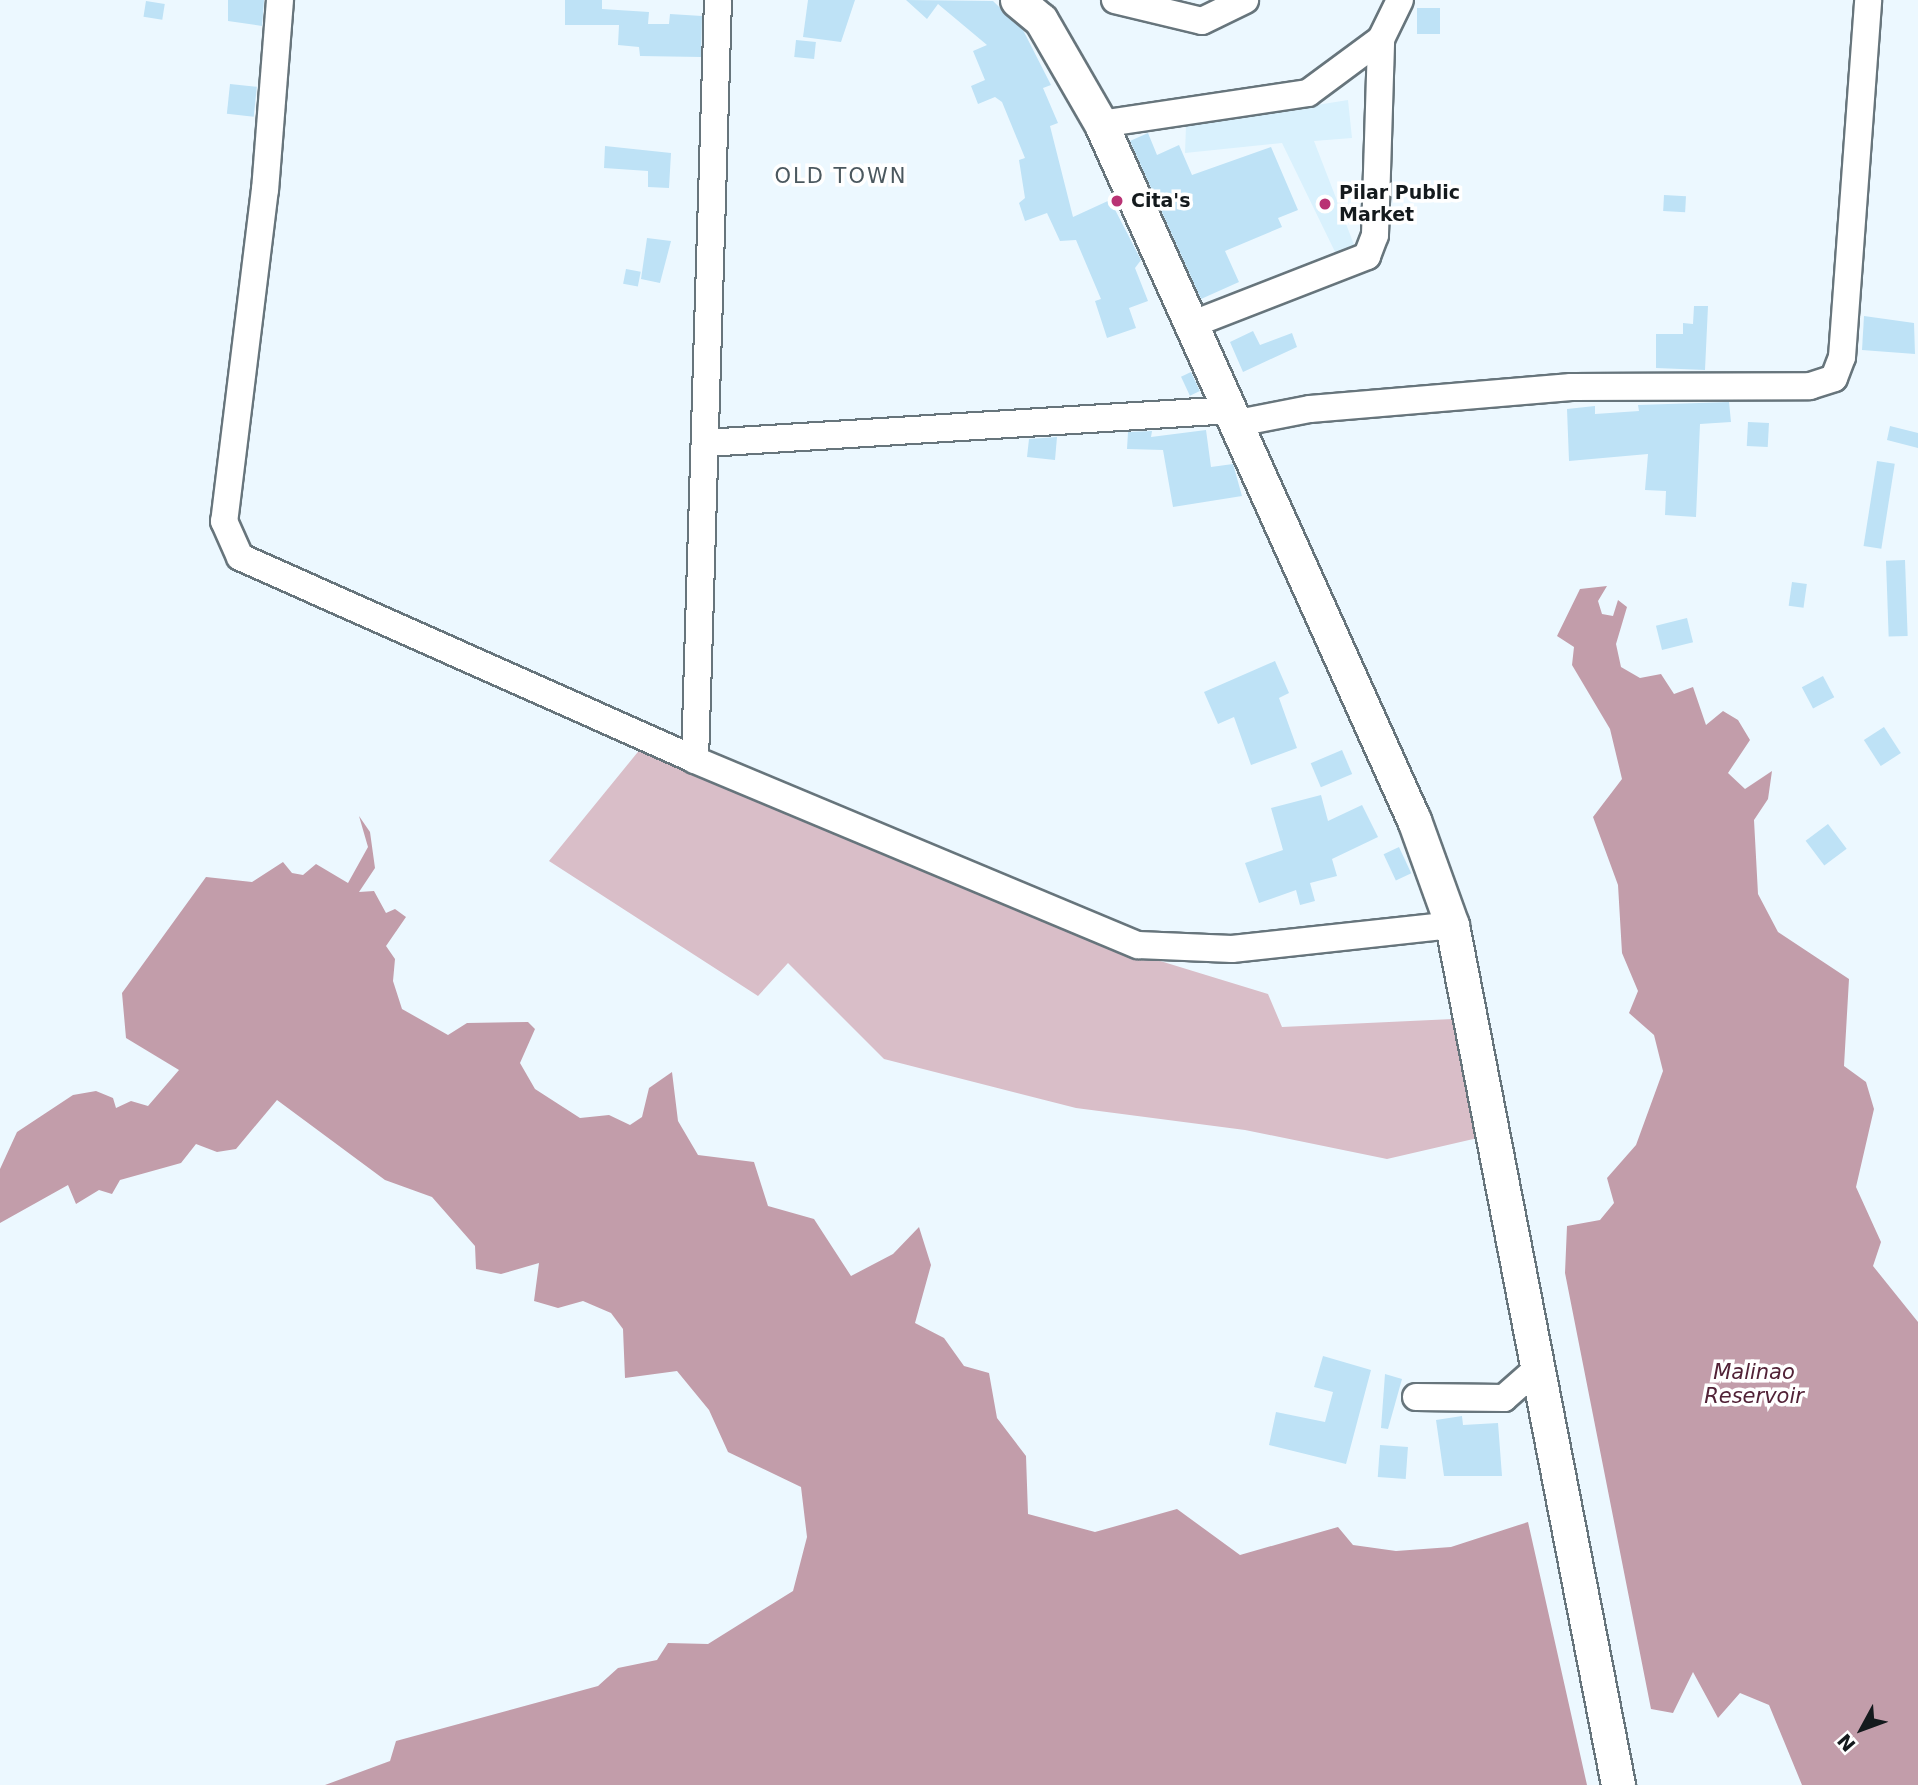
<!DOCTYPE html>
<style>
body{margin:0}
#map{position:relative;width:1918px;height:1785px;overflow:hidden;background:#ecf8ff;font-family:"DejaVu Sans",sans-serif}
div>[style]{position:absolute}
.built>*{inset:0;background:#d9f1fd}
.green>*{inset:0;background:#d9bec8}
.water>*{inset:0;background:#c29daa}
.building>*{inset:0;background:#bee2f6;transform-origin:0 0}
.roads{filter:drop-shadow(2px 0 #67757c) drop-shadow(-2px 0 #67757c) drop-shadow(0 2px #67757c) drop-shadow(0 -2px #67757c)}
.minor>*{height:26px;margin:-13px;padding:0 13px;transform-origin:13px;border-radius:13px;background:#fff}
.major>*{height:33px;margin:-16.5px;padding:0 16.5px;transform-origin:16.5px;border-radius:16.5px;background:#fff}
.dots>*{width:19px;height:19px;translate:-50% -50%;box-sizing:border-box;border:4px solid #fff;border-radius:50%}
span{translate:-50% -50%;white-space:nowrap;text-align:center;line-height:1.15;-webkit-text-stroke:7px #fff;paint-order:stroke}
.poi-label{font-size:19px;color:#141a1d;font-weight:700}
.left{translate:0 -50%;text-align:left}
.neighbourhood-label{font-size:21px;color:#4b585f;letter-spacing:2px}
.water-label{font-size:21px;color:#522237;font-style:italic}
.north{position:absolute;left:1827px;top:1694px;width:70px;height:70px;-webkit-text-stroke:5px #fff;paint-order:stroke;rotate:229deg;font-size:19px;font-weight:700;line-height:28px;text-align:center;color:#141a1d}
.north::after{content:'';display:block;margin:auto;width:24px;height:32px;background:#141a1d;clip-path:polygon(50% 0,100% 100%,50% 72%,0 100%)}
</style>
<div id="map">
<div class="built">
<div style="clip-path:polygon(1348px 100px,1352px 138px,1314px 141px,1358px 255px,1338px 258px,1282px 143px,1185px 153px,1186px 126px)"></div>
</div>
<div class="green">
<div style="clip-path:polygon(646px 742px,1121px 949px,1268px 994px,1282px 1027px,1453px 1019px,1482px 1137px,1387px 1159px,1245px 1130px,1076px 1108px,884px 1059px,788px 963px,758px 996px,549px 861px)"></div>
</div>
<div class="water">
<div style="clip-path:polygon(1607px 586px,1598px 601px,1602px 614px,1613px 616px,1618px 600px,1627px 607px,1616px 644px,1621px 667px,1640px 678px,1661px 674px,1674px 694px,1693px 687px,1706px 725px,1723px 711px,1738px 720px,1750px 740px,1728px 773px,1745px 789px,1772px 771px,1768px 799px,1754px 820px,1758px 894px,1778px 932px,1849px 979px,1844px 1066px,1866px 1082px,1874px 1109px,1856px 1187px,1881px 1242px,1873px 1266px,1918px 1322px,1918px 1785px,1802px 1785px,1769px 1705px,1740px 1693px,1718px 1718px,1693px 1672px,1673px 1713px,1651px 1709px,1565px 1273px,1567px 1226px,1600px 1220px,1614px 1203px,1607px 1178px,1636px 1145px,1663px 1071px,1654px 1035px,1629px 1013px,1638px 991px,1622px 953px,1618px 885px,1593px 817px,1622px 779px,1610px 729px,1572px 665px,1574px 647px,1557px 636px,1580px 589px)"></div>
<div style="clip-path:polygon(359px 816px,370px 832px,375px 868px,359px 892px,374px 891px,386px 913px,395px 909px,406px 917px,386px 946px,395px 959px,393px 981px,402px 1009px,448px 1035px,467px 1023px,528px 1022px,535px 1029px,520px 1063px,535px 1089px,580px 1118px,609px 1115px,630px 1125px,642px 1117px,649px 1088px,672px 1072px,678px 1121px,698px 1155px,754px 1162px,768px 1206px,814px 1219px,851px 1276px,893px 1254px,919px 1227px,931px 1265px,915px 1323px,944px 1338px,964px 1366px,989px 1373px,997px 1418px,1026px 1456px,1028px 1514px,1095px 1532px,1177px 1509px,1240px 1555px,1338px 1527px,1353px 1545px,1396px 1551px,1451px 1547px,1528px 1522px,1587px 1785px,325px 1785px,390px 1761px,396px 1741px,598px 1686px,618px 1668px,657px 1660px,668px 1643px,708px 1644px,793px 1591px,807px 1537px,801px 1487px,728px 1452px,709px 1410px,677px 1371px,625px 1378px,623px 1329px,611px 1313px,583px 1301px,558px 1308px,534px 1301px,539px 1263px,501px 1274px,476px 1269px,475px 1246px,432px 1197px,385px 1180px,277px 1100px,236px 1149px,217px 1152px,196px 1144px,181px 1163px,120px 1180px,112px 1194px,99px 1190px,76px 1204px,68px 1185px,0 1223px,0 1169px,17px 1132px,73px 1095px,96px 1091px,113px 1098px,116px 1108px,131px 1101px,148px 1106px,179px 1070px,126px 1038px,122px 993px,206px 877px,252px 882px,283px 862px,292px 873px,303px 875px,316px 864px,348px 883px,368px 847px)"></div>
</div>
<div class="building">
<div style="clip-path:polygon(228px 0,264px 0,262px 26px,228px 21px)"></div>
<div style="clip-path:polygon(565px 0,602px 0,602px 9px,649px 12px,648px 24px,669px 24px,670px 14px,702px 16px,701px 57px,640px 56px,639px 47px,618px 45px,619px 25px,565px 25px)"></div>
<div style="clip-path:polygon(808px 0,855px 0,841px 42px,803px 37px)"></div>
<div style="clip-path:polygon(906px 0,993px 1px,1023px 30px,1051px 85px,1043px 88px,1058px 123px,1050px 126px,1073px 217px,1110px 200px,1141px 260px,1135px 268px,1148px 301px,1129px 308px,1136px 328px,1107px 338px,1095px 301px,1101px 299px,1076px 240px,1060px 241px,1047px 213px,1025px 221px,1019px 203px,1025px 198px,1019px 160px,1025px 158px,1002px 102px,995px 97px,978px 104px,971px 86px,985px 80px,973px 51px,987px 45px,938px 4px,927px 19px)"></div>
<div style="left:146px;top:1px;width:19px;height:16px;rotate:9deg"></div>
<div style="left:1417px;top:8px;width:23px;height:26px"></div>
<div style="left:796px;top:40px;width:20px;height:17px;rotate:6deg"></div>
<div style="left:230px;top:84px;width:27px;height:30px;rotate:6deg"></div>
<div style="clip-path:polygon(1148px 133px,1157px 155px,1179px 145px,1192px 175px,1271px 147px,1298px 210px,1278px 218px,1282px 227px,1225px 251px,1239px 282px,1201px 299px,1130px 141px)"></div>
<div style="clip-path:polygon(605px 146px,671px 153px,669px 188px,648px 187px,648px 171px,604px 168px)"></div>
<div style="left:1664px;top:195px;width:22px;height:16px;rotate:3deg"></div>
<div style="clip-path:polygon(647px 238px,671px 241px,660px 283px,641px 279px)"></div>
<div style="left:626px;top:269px;width:15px;height:15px;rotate:11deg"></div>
<div style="clip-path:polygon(1694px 306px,1708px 306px,1705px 370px,1656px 368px,1656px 334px,1683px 334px,1683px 323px,1693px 324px)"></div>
<div style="clip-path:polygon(1864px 316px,1914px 323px,1915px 354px,1862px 350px)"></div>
<div style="clip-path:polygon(1253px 331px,1260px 345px,1292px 333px,1297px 347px,1243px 372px,1230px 342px)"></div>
<div style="left:1191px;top:372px;width:21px;height:11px;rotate:65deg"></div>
<div style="clip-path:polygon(1729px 402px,1731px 422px,1700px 424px,1696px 517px,1665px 515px,1666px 491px,1645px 490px,1648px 454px,1569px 461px,1567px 409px,1595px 406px,1595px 414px,1639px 411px,1638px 405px)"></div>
<div style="left:1748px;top:422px;width:21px;height:24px;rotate:3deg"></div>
<div style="clip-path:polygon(1890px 426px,1918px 433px,1918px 448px,1887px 440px)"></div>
<div style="clip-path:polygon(1206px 430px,1211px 467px,1233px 464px,1242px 496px,1173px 507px,1163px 450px,1127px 449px,1128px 432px,1152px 431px,1151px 437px)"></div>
<div style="clip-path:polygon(1057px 437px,1055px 460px,1027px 457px,1029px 439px)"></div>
<div style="left:1877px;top:461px;width:18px;height:86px;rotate:9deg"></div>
<div style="left:1905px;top:560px;width:76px;height:19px;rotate:88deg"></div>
<div style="left:1792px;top:582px;width:15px;height:24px;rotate:8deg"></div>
<div style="left:1687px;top:618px;width:25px;height:32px;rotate:76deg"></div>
<div style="clip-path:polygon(1275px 661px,1289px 693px,1279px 698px,1297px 748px,1251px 765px,1234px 717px,1218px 724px,1204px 692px)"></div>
<div style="left:1823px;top:676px;width:24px;height:24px;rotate:62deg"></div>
<div style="left:1884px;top:727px;width:31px;height:24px;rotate:57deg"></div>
<div style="left:1342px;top:750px;width:26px;height:34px;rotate:67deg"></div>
<div style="clip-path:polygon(1321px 795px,1328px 821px,1362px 805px,1378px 837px,1332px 859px,1337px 876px,1310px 883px,1315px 901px,1300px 905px,1296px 890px,1259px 903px,1245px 863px,1283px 850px,1271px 808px)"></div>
<div style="left:1828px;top:824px;width:31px;height:28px;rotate:53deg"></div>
<div style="left:1399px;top:847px;width:29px;height:17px;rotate:65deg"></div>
<div style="clip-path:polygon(1323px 1356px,1371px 1370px,1346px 1464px,1269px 1445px,1276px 1412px,1325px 1422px,1333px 1392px,1314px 1387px)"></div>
<div style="clip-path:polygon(1385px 1374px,1402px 1379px,1388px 1429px,1381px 1428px)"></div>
<div style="clip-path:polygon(1462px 1416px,1463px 1425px,1498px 1423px,1502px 1476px,1444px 1476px,1436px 1420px)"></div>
<div style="left:1380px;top:1445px;width:28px;height:32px;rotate:4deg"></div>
</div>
<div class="roads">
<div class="minor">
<div style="left:280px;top:0;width:190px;rotate:94.5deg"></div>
<div style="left:265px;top:189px;width:335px;rotate:97deg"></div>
<div style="left:224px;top:521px;width:39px;rotate:66deg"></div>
<div style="left:240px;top:557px;width:498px;rotate:24deg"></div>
<div style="left:695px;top:760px;width:480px;rotate:22.7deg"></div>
<div style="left:1138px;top:945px;width:94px;rotate:2.4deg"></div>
<div style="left:1232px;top:949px;width:221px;rotate:-6.2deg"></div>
<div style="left:1115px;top:0;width:89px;rotate:13.6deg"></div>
<div style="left:1202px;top:21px;width:48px;rotate:-26deg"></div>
<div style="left:1101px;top:124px;width:209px;rotate:-8.5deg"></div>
<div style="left:1308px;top:93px;width:91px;rotate:-36.5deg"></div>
<div style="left:1381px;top:39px;width:43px;rotate:-64deg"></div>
<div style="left:1193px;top:324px;width:187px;rotate:-21.3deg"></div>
<div style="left:1367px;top:256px;width:22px;rotate:-69deg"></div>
<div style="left:1375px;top:235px;width:196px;rotate:-88.2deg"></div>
<div style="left:1238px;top:423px;width:73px;rotate:-11deg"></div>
<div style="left:1310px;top:409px;width:262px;rotate:-4.8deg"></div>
<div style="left:1571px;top:387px;width:239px;rotate:-0.2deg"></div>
<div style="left:1810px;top:386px;width:25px;rotate:-18deg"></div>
<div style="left:1834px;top:378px;width:22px;rotate:-69deg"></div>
<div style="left:1842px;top:357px;width:358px;rotate:-85.8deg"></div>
<div style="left:706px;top:443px;width:527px;rotate:-3.59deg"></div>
<div style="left:695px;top:760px;width:760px;rotate:-88.27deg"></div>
<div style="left:1416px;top:1397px;width:88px;rotate:0.7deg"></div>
<div style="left:1504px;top:1398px;width:45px;rotate:-41.4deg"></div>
</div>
<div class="major">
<div style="left:1017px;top:0;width:31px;rotate:40deg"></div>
<div style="left:1041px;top:20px;width:120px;rotate:60deg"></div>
<div style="left:1101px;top:124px;width:763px;rotate:65.79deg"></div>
<div style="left:1414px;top:820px;width:112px;rotate:70.1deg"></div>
<div style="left:1452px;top:925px;width:876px;rotate:79.07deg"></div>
</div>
</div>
<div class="dots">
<div style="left:1117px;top:201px;background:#b93374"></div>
<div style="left:1325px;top:204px;background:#b93374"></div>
</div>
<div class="poi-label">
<span class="left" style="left:1339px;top:204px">Pilar Public<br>Market</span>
<span class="left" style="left:1131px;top:201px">Cita's</span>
</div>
<div class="neighbourhood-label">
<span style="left:841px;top:176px">OLD TOWN</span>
</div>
<div class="water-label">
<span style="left:1754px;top:1384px">Malinao<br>Reservoir</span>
</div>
<div class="north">N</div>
</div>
